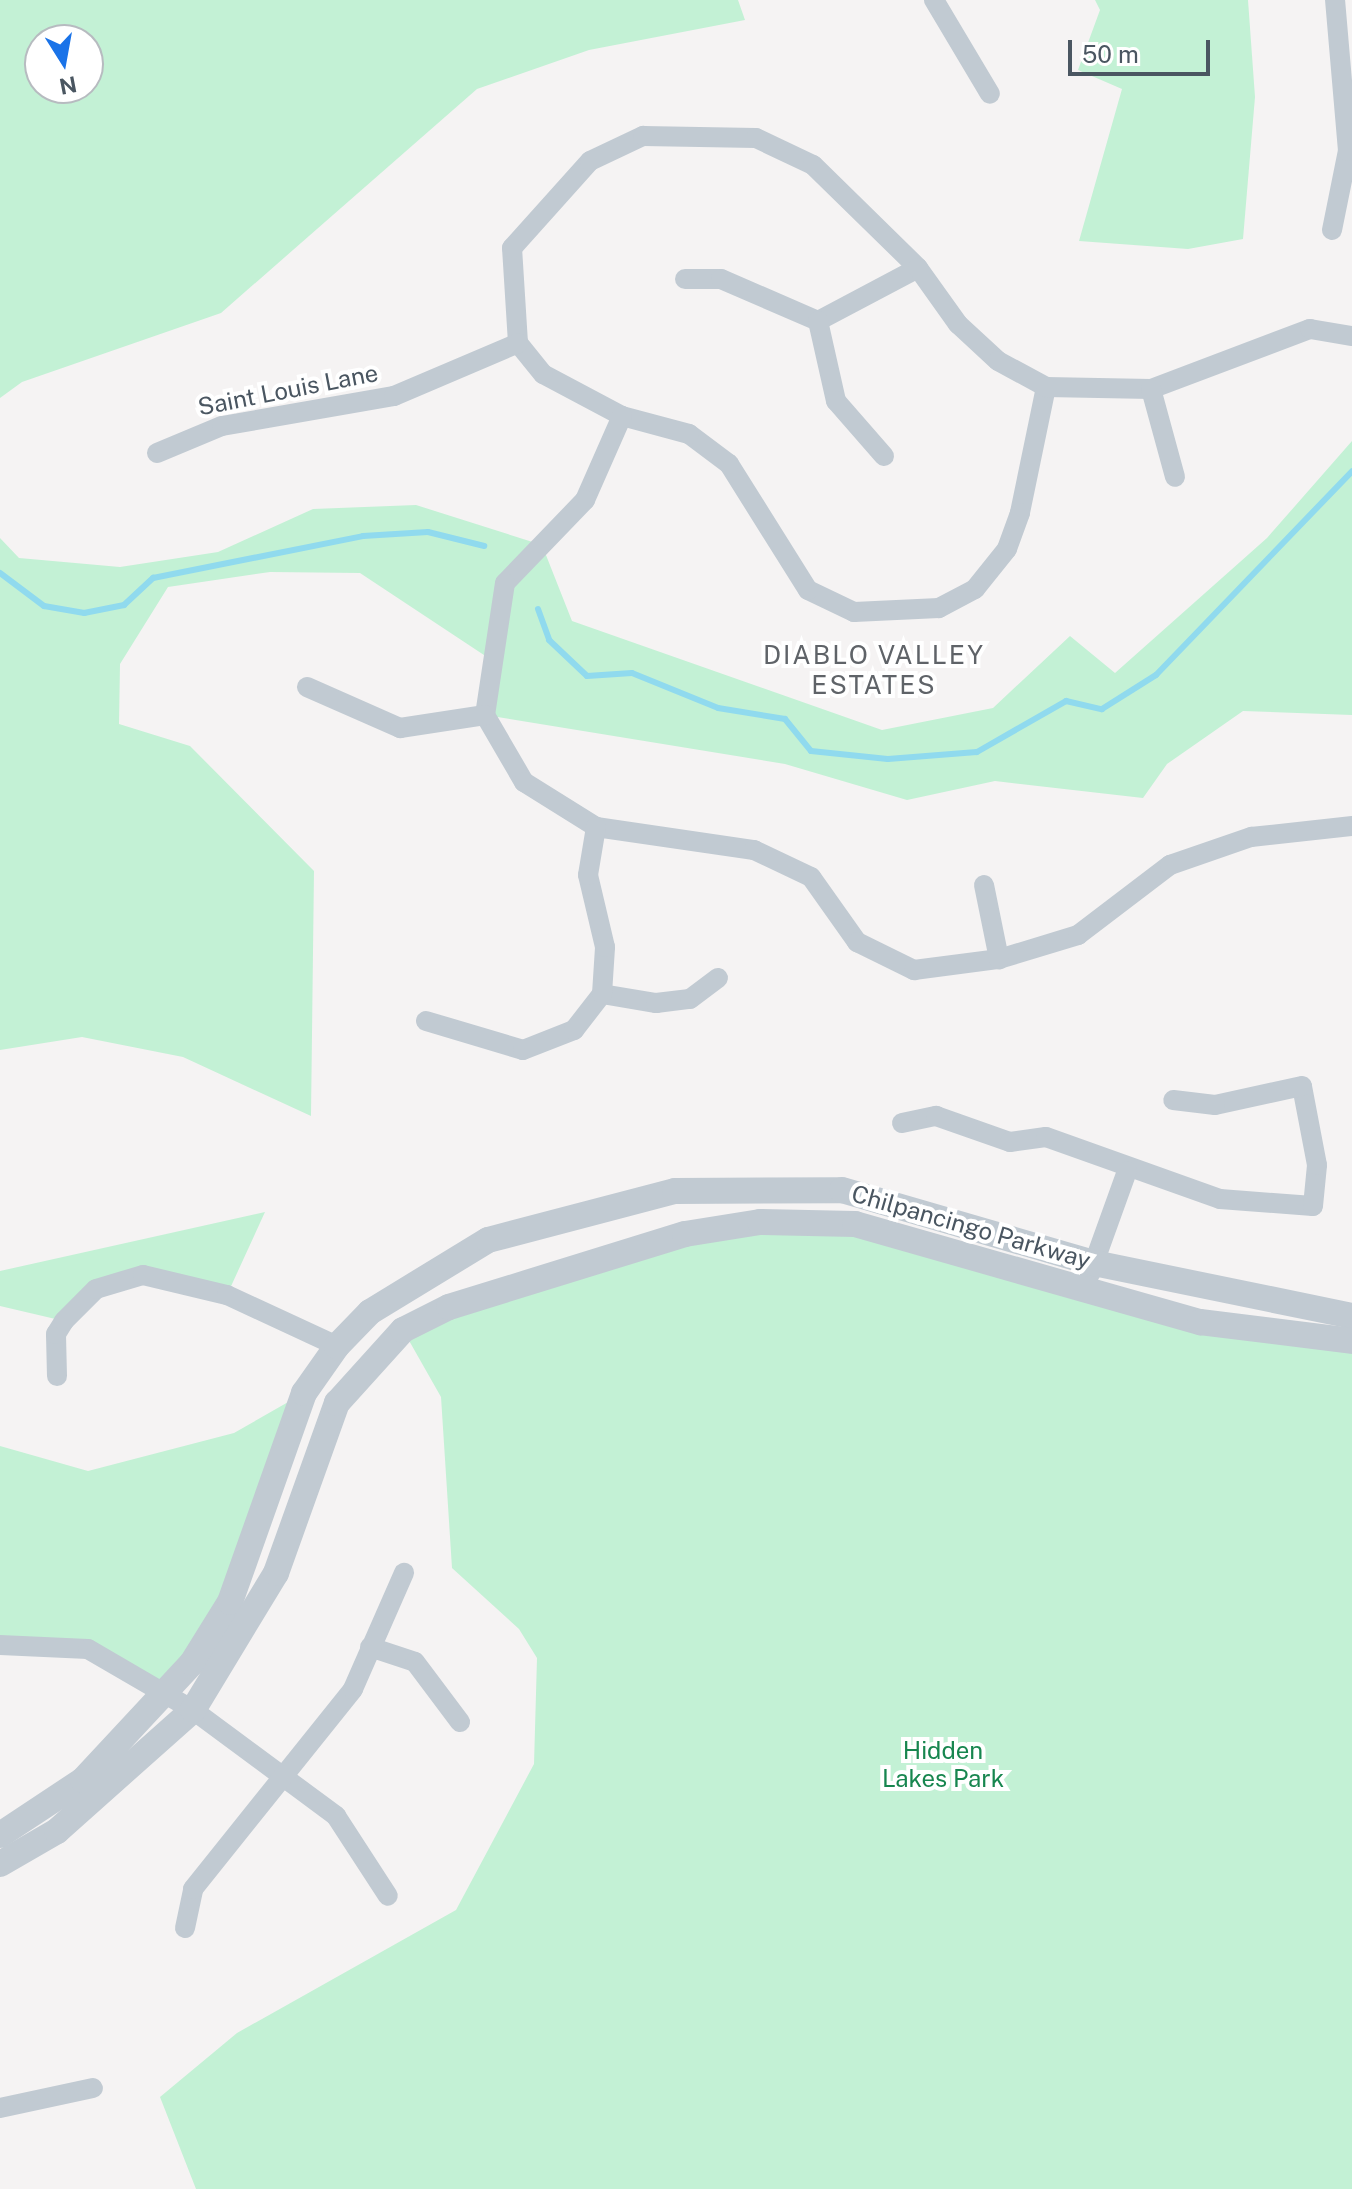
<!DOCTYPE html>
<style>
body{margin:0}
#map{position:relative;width:1352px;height:2189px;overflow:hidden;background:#f5f3f3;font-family:"Public Sans",sans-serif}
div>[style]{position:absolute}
.green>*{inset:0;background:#c3f1d5}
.stream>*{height:6px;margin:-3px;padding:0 3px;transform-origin:3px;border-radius:3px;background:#90daee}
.minor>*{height:20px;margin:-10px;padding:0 10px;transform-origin:10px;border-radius:10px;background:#c1cad2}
.tertiary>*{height:26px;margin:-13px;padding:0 13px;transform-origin:13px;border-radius:13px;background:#c1cad2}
span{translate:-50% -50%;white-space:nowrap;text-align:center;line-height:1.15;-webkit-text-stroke:8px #fff;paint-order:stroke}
.street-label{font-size:24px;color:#4a5661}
.park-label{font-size:24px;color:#17864f}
.neighbourhood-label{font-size:26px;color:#5f6368;letter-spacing:2px}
.north{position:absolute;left:24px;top:24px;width:80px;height:80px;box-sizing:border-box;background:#fff;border:2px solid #b7bbc0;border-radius:50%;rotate:169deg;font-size:22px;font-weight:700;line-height:32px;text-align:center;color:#4a5661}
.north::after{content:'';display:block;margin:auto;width:28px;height:36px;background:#1a73e8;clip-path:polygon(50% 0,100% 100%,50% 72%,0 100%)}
.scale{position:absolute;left:1068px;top:40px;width:142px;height:36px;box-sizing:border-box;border:4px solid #4a5661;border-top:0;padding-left:10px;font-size:24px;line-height:28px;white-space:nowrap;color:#4a5661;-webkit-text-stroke:6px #fff;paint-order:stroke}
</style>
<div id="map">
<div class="green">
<div style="clip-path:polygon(evenodd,0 0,738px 0,745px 20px,589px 50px,477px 89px,221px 313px,22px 382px,0 398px,0 0,40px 40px,88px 40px,88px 88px,40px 88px,40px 40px)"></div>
<div style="clip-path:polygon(1095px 0,1248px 0,1255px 97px,1243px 239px,1188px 249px,1079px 241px,1122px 89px,1078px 70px,1100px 10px)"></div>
<div style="clip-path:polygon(1352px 441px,1352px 715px,1243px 711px,1167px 764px,1143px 798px,995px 781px,907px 800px,785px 764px,485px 715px,493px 661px,360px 573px,270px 572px,168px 587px,120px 664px,119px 724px,190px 746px,314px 871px,311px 1116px,183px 1057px,82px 1037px,0 1050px,0 538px,19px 558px,120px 567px,218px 552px,313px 509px,416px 505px,542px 545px,572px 621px,882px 730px,993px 708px,1070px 636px,1115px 673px,1267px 538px)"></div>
<div style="clip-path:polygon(265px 1212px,227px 1295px,126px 1278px,64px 1321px,0 1306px,0 1271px)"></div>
<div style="clip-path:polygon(855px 1224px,1072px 1286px,1352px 1341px,1352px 2189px,196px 2189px,160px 2097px,237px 2033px,456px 1910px,534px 1764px,537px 1658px,519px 1629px,452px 1568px,441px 1397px,403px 1330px,685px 1234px)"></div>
<div style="clip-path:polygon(304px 1393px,230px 1602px,167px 1695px,88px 1649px,0 1645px,0 1446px,88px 1471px,234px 1433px)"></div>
</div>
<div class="stream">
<div style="left:0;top:573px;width:55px;rotate:36.9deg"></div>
<div style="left:44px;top:606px;width:41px;rotate:9.9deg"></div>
<div style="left:84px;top:613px;width:41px;rotate:-11.3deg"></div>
<div style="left:124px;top:605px;width:40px;rotate:-43deg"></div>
<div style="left:153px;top:578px;width:214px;rotate:-11.3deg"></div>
<div style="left:363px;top:536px;width:65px;rotate:-3.5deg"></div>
<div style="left:428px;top:532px;width:58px;rotate:14deg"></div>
<div style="left:538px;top:609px;width:33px;rotate:70deg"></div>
<div style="left:549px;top:640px;width:52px;rotate:43.5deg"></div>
<div style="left:587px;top:676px;width:45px;rotate:-3.8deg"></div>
<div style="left:632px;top:673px;width:93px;rotate:22.1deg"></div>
<div style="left:718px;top:708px;width:68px;rotate:9.3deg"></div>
<div style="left:785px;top:719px;width:41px;rotate:50.9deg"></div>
<div style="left:811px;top:751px;width:77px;rotate:5.9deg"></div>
<div style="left:888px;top:759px;width:89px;rotate:-4.5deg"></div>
<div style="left:977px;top:752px;width:103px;rotate:-29.8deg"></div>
<div style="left:1066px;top:701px;width:37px;rotate:13deg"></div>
<div style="left:1102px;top:709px;width:64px;rotate:-32.2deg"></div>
<div style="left:1156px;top:675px;width:283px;rotate:-46.1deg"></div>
</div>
<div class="minor">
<div style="left:934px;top:0;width:109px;rotate:59.2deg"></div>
<div style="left:1332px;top:230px;width:81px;rotate:-78.6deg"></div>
<div style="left:1348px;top:151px;width:152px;rotate:-94.9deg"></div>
<div style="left:685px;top:279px;width:36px"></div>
<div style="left:721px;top:279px;width:106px;rotate:23.4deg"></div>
<div style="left:818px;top:321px;width:113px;rotate:-27.9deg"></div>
<div style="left:818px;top:321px;width:82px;rotate:77.3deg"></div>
<div style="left:836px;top:401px;width:73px;rotate:48.9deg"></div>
<div style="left:1046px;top:387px;width:129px;rotate:101.7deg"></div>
<div style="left:1020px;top:513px;width:38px;rotate:110deg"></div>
<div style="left:1007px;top:549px;width:51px;rotate:128.7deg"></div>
<div style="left:975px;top:589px;width:41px;rotate:152.2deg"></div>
<div style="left:939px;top:608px;width:85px;rotate:177.3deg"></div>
<div style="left:854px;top:612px;width:51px;rotate:-154.4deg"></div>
<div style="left:808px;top:590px;width:149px;rotate:-122.1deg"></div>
<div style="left:729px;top:464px;width:50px;rotate:-143.1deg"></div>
<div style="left:689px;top:434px;width:69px;rotate:-165deg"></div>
<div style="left:622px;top:416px;width:89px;rotate:-152deg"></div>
<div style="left:543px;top:374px;width:40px;rotate:-129deg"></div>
<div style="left:518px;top:343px;width:95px;rotate:-93.6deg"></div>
<div style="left:512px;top:248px;width:117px;rotate:-48.1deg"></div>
<div style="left:590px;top:161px;width:59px;rotate:-25.3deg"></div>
<div style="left:643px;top:136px;width:113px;rotate:1deg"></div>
<div style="left:756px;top:138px;width:63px;rotate:25.3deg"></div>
<div style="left:813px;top:165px;width:147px;rotate:44.4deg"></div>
<div style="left:918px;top:268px;width:69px;rotate:54.5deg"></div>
<div style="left:958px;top:324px;width:54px;rotate:42.8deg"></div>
<div style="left:998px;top:361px;width:55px;rotate:28.4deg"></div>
<div style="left:1046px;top:387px;width:105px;rotate:1.1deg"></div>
<div style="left:1151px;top:389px;width:170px;rotate:-20.7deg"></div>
<div style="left:1310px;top:329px;width:43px;rotate:9.5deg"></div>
<div style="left:1151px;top:389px;width:91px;rotate:74.7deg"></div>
<div style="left:622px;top:416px;width:92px;rotate:113.8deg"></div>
<div style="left:585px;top:500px;width:115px;rotate:133.9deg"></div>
<div style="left:505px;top:583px;width:134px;rotate:98.6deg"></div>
<div style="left:485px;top:715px;width:78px;rotate:59.8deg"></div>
<div style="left:524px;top:782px;width:85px;rotate:32deg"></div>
<div style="left:596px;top:827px;width:160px;rotate:8.3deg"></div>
<div style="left:754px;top:850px;width:63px;rotate:25.3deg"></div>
<div style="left:811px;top:877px;width:80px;rotate:54.7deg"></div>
<div style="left:857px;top:942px;width:64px;rotate:26.2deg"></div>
<div style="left:914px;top:970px;width:86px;rotate:-7.4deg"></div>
<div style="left:999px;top:959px;width:83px;rotate:-16.9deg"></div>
<div style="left:1078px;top:935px;width:116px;rotate:-37.3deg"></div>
<div style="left:1170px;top:865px;width:86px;rotate:-19.1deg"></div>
<div style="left:1251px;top:837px;width:102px;rotate:-6.2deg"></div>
<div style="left:157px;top:453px;width:70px;rotate:-22.6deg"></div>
<div style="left:222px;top:426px;width:175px;rotate:-9.9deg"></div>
<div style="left:394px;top:396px;width:135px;rotate:-23.1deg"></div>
<div style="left:307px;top:687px;width:102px;rotate:23.8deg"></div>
<div style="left:400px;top:728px;width:86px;rotate:-8.7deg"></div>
<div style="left:984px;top:885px;width:76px;rotate:78.5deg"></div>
<div style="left:602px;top:994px;width:55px;rotate:9.5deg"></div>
<div style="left:656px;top:1003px;width:34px;rotate:-7deg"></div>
<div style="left:690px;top:999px;width:35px;rotate:-37deg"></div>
<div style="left:426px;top:1021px;width:101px;rotate:16.6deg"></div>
<div style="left:523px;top:1050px;width:55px;rotate:-21.4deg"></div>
<div style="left:574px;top:1030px;width:46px;rotate:-52.1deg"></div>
<div style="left:602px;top:994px;width:47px;rotate:-86.3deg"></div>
<div style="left:605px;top:947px;width:74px;rotate:-103.3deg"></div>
<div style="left:588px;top:875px;width:49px;rotate:-80.5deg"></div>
<div style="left:902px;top:1123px;width:35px;rotate:-12deg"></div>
<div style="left:936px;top:1116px;width:78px;rotate:19.4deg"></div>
<div style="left:1010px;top:1142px;width:36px;rotate:-8deg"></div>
<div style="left:1046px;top:1137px;width:185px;rotate:19.6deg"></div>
<div style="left:1220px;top:1199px;width:93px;rotate:4.3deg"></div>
<div style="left:1313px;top:1206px;width:41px;rotate:-84.4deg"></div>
<div style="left:1317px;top:1165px;width:80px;rotate:-100.8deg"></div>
<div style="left:1302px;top:1086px;width:89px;rotate:167.7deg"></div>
<div style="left:1215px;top:1105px;width:42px;rotate:-173.2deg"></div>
<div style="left:1090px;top:1274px;width:109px;rotate:-70.2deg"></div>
<div style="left:57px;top:1376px;width:42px;rotate:-91.4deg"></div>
<div style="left:56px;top:1334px;width:15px;rotate:-58deg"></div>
<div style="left:64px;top:1321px;width:45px;rotate:-45deg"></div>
<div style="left:96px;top:1289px;width:49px;rotate:-16.6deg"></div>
<div style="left:143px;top:1275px;width:86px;rotate:13.4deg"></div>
<div style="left:227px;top:1295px;width:121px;rotate:24.9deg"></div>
<div style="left:0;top:1645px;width:88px;rotate:2.6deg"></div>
<div style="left:88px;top:1649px;width:121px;rotate:30.2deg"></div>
<div style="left:193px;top:1710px;width:178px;rotate:36.5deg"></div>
<div style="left:336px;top:1816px;width:95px;rotate:57deg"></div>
<div style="left:370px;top:1647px;width:47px;rotate:18.4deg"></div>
<div style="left:415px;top:1662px;width:75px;rotate:53.1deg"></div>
<div style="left:185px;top:1928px;width:40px;rotate:-78deg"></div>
<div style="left:193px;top:1889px;width:256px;rotate:-51.3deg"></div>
<div style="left:353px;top:1689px;width:127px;rotate:-66.3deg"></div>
<div style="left:0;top:2108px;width:95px;rotate:-12.1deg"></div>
</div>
<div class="tertiary">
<div style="left:0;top:1835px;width:100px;rotate:-33.5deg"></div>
<div style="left:83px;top:1780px;width:160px;rotate:-47deg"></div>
<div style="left:192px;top:1663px;width:72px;rotate:-58.1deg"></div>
<div style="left:230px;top:1602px;width:222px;rotate:-70.5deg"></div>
<div style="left:304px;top:1393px;width:57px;rotate:-54.9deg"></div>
<div style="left:337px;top:1346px;width:47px;rotate:-45.9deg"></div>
<div style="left:370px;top:1312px;width:138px;rotate:-31.4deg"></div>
<div style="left:488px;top:1240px;width:193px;rotate:-14.7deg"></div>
<div style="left:675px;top:1191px;width:167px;rotate:-0.3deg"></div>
<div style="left:842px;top:1190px;width:262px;rotate:16.2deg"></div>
<div style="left:1094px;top:1263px;width:263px;rotate:11.6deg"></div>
<div style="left:0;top:1864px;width:66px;rotate:-30.1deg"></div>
<div style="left:57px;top:1831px;width:182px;rotate:-41.7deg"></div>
<div style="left:193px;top:1710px;width:160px;rotate:-58.8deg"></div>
<div style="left:276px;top:1573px;width:181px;rotate:-70.3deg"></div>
<div style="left:337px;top:1403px;width:98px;rotate:-47.9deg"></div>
<div style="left:403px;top:1330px;width:51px;rotate:-26.6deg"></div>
<div style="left:449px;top:1307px;width:247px;rotate:-17.2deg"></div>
<div style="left:685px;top:1234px;width:76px;rotate:-9.1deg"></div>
<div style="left:760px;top:1222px;width:95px;rotate:1.2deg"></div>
<div style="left:855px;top:1224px;width:359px;rotate:15.9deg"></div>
<div style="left:1200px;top:1322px;width:153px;rotate:7.1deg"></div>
</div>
<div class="street-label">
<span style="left:288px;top:390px;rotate:-11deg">Saint Louis Lane</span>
<span style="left:971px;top:1227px;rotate:16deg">Chilpancingo Parkway</span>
</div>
<div class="park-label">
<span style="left:943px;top:1765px">Hidden<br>Lakes Park</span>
</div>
<div class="neighbourhood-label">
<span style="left:874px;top:670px">DIABLO VALLEY<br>ESTATES</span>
</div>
<div class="north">N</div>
<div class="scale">50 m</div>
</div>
